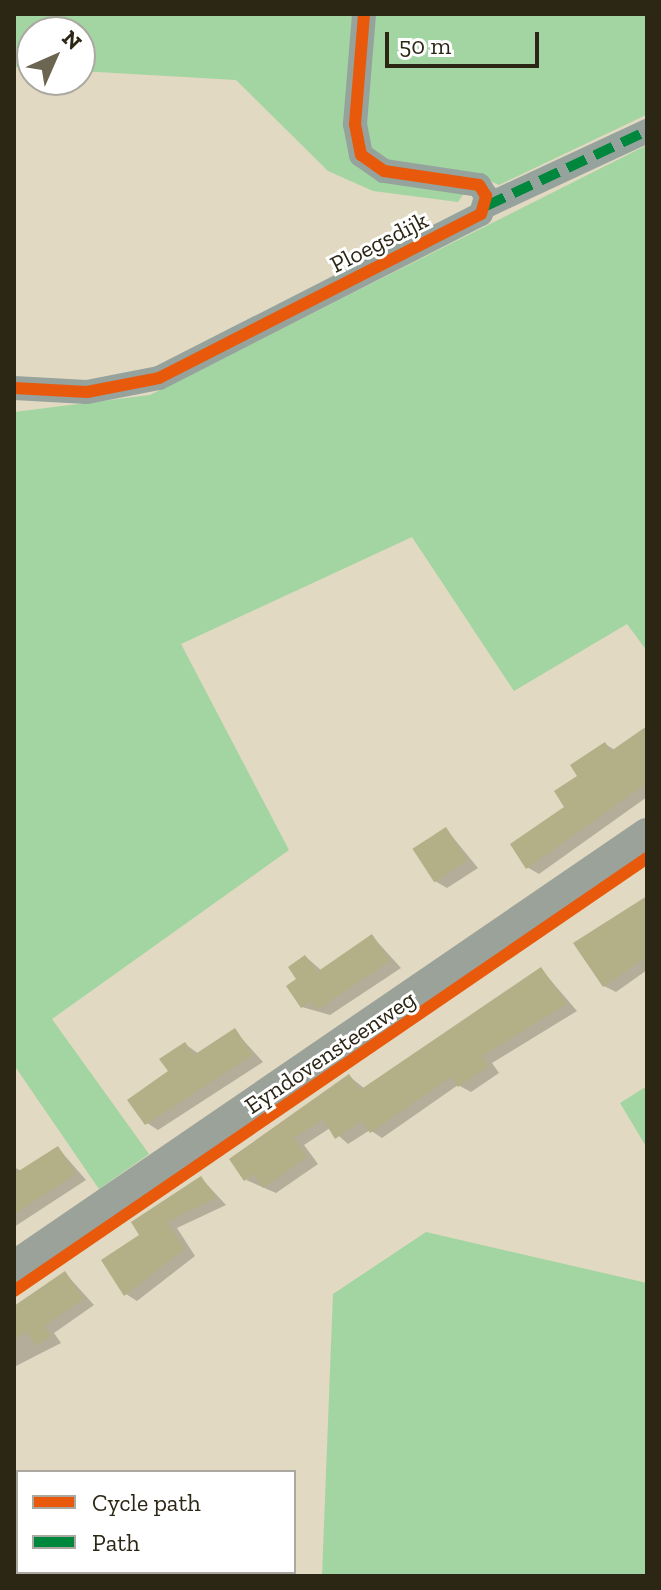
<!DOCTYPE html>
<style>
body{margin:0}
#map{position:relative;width:661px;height:1590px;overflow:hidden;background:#e1d9c1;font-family:"Zilla Slab",serif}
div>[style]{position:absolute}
.green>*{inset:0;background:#a2d5a2}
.shadow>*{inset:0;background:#0003}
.building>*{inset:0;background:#b3af87;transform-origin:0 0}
.street>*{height:24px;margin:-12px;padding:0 12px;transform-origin:12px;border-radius:12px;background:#96a29c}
.secondary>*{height:34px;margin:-17px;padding:0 17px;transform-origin:17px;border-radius:17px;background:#9aa299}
.quiet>*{height:10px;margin-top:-5px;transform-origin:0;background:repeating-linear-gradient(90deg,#00873e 0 20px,transparent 0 30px)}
.cycleway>*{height:12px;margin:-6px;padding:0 6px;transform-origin:6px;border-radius:6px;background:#e8590c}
span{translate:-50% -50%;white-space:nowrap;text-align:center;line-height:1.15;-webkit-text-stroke:6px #fff;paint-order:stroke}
.street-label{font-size:24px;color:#2c2615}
.frame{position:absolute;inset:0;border:16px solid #2c2615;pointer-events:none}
.legend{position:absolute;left:16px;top:1470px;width:280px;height:104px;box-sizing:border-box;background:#fff;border:2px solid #aba8a1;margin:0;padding:10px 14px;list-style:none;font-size:24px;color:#2c2615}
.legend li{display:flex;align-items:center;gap:16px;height:40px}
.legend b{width:40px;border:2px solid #aba8a1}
.north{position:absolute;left:16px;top:16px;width:80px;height:80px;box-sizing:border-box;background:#fff;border:2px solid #aba8a1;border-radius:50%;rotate:45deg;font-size:22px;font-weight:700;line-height:32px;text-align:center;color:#2c2615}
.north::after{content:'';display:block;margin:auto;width:28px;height:36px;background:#6b6551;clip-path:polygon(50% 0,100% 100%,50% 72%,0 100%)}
.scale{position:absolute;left:385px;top:32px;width:154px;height:36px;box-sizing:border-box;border:4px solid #2c2615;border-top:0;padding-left:10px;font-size:24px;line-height:28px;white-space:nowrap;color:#2c2615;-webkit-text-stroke:6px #fff;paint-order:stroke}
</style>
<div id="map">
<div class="green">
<div style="clip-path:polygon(14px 14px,354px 14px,347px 145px,467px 189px,458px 202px,373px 191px,328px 171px,236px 80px,80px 71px,80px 32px,32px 32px,32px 68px,14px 67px)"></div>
<div style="clip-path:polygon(374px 14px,647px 14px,646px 115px,499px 185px,471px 172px,385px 161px,364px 141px)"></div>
<div style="clip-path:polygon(647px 145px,647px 651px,627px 624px,514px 691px,412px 537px,181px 644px,289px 850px,52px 1019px,149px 1154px,99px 1189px,14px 1065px,14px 412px,150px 395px)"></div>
<div style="clip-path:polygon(647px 1086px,647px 1148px,620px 1103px)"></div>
<div style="clip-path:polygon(426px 1232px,647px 1283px,647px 1576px,322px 1576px,333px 1294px)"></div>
</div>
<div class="shadow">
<div style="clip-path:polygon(647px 728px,647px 797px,539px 874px,527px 867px,605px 744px,615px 750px)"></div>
<div style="clip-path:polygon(446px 829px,478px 868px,447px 888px,435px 881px)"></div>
<div style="clip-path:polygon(647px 896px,647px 970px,616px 992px,604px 986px)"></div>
<div style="clip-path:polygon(372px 936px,401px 968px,330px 1015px,302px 1007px,306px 957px,322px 971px)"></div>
<div style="clip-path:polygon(541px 969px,577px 1011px,492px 1063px,499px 1073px,471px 1092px,458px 1085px,382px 1138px,370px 1130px,348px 1144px,330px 1128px,304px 1145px,318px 1164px,276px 1193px,246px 1180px,349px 1076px,365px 1089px)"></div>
<div style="clip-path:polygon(235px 1031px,263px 1062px,158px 1130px,147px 1123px,185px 1044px,199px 1054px)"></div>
<div style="clip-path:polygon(58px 1148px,86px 1180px,14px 1227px,14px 1167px,21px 1171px)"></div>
<div style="clip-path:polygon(201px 1178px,226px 1205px,177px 1228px,195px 1256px,137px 1301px,126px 1294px,142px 1235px)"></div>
<div style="clip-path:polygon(65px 1273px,94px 1305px,54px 1333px,61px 1343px,14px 1367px,14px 1308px)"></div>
</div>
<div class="building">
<div style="clip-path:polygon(647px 726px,647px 783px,526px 869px,510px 844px,564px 807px,554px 791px,577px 776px,570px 765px,605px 742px,611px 751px)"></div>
<div style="left:446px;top:827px;width:40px;height:40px;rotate:57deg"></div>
<div style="clip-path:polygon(647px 896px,647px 957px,603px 987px,573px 943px)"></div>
<div style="clip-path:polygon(372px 934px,390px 961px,317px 1010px,311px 1001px,301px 1008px,286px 986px,296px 979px,288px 967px,305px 955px,317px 972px)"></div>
<div style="clip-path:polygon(541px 967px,567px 1004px,482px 1056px,489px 1066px,458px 1087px,451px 1077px,370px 1133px,362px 1121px,335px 1139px,323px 1119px,294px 1138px,307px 1157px,263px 1188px,254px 1174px,244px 1181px,229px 1159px,349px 1074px,360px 1090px)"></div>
<div style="clip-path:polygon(235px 1028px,253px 1055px,145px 1125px,127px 1100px,168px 1071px,159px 1059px,185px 1042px,194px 1055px)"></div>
<div style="clip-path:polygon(58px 1146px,76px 1174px,14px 1214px,14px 1174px)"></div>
<div style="clip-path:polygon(201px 1176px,216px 1198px,167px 1222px,185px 1249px,124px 1296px,101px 1260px,139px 1235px,131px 1222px)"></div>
<div style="clip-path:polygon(65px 1271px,84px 1299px,44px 1326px,51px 1336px,36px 1346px,26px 1331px,14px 1340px,14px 1306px)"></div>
</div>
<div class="street">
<div style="left:486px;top:206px;width:178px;rotate:-25deg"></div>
<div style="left:14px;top:388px;width:73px;rotate:3.1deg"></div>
<div style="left:87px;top:392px;width:73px;rotate:-11deg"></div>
<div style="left:159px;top:378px;width:361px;rotate:-27deg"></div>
<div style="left:481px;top:214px;width:19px;rotate:-74deg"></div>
<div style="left:486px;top:196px;width:13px;rotate:-122deg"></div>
<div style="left:479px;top:185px;width:96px;rotate:-171.6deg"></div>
<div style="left:384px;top:171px;width:28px;rotate:-145deg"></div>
<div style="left:361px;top:155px;width:32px;rotate:-101deg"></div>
<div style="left:355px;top:124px;width:110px;rotate:-85.3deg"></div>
</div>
<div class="secondary">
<div style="left:14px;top:1268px;width:767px;rotate:-34.37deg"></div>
</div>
<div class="quiet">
<div style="left:486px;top:206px;width:178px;rotate:-25deg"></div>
</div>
<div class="cycleway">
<div style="left:14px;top:388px;width:73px;rotate:3.1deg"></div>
<div style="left:87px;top:392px;width:73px;rotate:-11deg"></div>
<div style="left:159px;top:378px;width:361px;rotate:-27deg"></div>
<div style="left:481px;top:214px;width:19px;rotate:-74deg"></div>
<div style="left:486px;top:196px;width:13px;rotate:-122deg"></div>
<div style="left:479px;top:185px;width:96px;rotate:-171.6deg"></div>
<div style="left:384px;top:171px;width:28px;rotate:-145deg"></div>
<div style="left:361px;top:155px;width:32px;rotate:-101deg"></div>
<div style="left:355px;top:124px;width:110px;rotate:-85.3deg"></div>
<div style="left:14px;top:1291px;width:767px;rotate:-34.37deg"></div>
</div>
<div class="street-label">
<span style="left:379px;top:242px;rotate:-27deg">Ploegsdijk</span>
<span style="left:330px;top:1052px;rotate:-34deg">Eyndovensteenweg</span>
</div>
<div class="frame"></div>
<ul class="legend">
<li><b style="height:10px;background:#e8590c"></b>Cycle path</li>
<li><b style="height:10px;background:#00873e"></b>Path</li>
</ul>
<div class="north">N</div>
<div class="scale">50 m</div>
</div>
